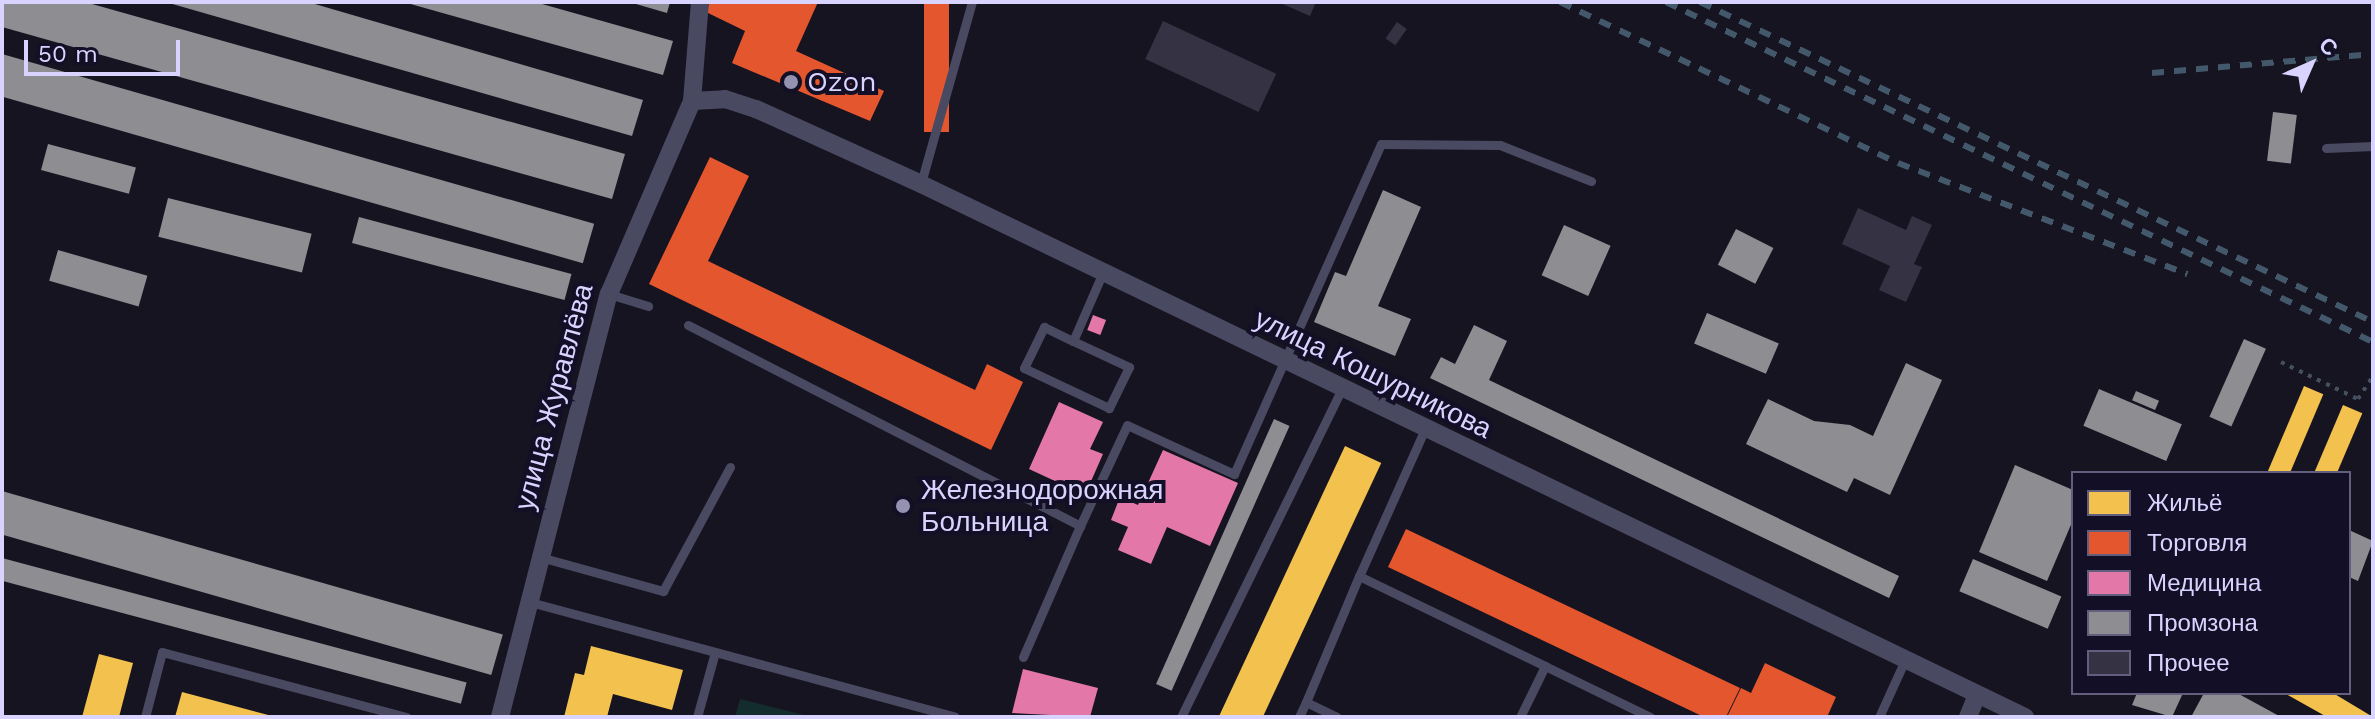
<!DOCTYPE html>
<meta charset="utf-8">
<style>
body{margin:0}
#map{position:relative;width:2375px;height:719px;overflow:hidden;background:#161421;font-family:"Work Sans",sans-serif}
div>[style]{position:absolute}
.green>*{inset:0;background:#132c2d}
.homes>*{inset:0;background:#f2c14e;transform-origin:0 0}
.shops>*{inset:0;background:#e4572e;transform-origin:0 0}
.health>*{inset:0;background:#e377a8;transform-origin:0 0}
.industry>*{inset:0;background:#8d8d92;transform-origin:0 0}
.building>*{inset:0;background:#343243;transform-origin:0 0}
.path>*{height:4px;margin-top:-2px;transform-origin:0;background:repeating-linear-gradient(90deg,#44505f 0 4px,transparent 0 10px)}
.service>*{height:9px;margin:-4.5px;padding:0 4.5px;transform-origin:4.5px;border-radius:4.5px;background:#4a4962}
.minor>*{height:18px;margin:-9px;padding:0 9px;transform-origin:9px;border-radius:9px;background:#4a4962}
.rail>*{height:6px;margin-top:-3px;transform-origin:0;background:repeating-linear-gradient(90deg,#43596b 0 12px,transparent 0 22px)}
.dots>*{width:22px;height:22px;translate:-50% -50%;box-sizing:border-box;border:4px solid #130f26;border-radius:50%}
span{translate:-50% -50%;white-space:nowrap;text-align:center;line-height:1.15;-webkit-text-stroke:8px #130f26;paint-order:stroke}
.poi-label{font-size:28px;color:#d9d4ff}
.left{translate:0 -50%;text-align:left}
.street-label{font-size:28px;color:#d9d4ff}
.frame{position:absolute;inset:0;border:4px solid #d9d4ff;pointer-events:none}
.legend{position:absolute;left:2071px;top:471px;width:280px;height:224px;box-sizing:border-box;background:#130f26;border:2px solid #625e7d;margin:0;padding:10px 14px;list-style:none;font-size:24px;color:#d9d4ff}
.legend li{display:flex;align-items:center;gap:16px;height:40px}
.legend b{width:40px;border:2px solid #625e7d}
.north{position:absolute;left:2271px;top:24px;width:80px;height:80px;-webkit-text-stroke:6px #130f26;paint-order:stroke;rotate:45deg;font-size:22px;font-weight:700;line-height:32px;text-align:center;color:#d9d4ff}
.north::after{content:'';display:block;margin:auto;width:28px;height:36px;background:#d9d4ff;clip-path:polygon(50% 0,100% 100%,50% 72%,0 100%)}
.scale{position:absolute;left:24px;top:40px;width:156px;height:36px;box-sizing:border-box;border:4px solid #d9d4ff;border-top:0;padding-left:10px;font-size:24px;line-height:28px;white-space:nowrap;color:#d9d4ff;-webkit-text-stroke:6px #130f26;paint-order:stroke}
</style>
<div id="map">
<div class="green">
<div style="clip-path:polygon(740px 699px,812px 717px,735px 717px)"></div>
</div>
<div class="homes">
<div style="left:2304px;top:386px;width:21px;height:95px;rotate:23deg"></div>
<div style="left:2343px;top:405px;width:21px;height:74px;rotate:23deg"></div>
<div style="left:1345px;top:446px;width:40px;height:300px;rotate:25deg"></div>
<div style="clip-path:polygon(591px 646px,683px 670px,672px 710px,613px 694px,607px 717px,564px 717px,575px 673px,584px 675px)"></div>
<div style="clip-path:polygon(99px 654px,133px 663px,119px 717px,82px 717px)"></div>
<div style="clip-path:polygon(182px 692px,272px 716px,272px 717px,175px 717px)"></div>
<div style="clip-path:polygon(2284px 693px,2333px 693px,2373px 717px,2327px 717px)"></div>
</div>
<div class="shops">
<div style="clip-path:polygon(710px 2px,818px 2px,796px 51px,884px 91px,870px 121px,732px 63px,745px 31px,706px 12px)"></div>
<div style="left:924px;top:2px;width:25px;height:130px"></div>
<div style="clip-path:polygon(710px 157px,749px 176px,708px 261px,975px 390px,987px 364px,1023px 382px,991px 450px,649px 284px)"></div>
<div style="clip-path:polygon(1406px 529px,1740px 688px,1726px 717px,1704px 717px,1388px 567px)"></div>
<div style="clip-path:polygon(1765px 663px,1836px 697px,1827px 717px,1727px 717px,1741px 688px,1751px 693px)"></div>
</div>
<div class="health">
<div style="left:1093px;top:315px;width:14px;height:16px;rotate:21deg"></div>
<div style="clip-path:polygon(1059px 402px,1103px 422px,1090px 449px,1103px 454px,1085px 495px,1029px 469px)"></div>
<div style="clip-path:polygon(1163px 450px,1238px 483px,1210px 546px,1167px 527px,1151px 564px,1118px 550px,1128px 527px,1111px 520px,1120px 497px,1138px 505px)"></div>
<div style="clip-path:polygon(1023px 669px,1098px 688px,1090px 717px,1012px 713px)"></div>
</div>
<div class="industry">
<div style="clip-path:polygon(2px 2px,85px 2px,625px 154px,612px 199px,2px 27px)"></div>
<div style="clip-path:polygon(308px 2px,643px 100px,632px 136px,169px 3px)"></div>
<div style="clip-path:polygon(535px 2px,673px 41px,663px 75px,407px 3px)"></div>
<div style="clip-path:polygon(629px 2px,670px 2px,667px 13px)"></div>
<div style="left:2px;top:54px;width:616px;height:41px;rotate:16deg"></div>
<div style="left:2273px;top:112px;width:24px;height:49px;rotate:7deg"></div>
<div style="left:48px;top:144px;width:91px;height:27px;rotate:15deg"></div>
<div style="clip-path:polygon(1383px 190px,1421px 207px,1378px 306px,1411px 319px,1395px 356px,1314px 322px,1335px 272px,1346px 276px)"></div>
<div style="left:168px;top:198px;width:148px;height:40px;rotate:14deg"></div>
<div style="left:359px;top:217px;width:220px;height:27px;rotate:15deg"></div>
<div style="left:1564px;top:225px;width:51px;height:55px;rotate:24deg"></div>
<div style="left:1736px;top:229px;width:42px;height:40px;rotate:27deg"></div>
<div style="left:58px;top:250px;width:93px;height:32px;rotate:16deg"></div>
<div style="left:1707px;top:313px;width:78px;height:33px;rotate:23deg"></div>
<div style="clip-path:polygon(1474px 325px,1507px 341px,1489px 380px,1899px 576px,1889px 598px,1430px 378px,1441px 357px,1455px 364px)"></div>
<div style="left:2244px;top:339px;width:24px;height:85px;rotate:24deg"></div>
<div style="clip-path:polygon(1906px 363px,1942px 380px,1890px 495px,1854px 478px,1847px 492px,1746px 444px,1768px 399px,1814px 421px,1850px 425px,1873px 436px)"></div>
<div style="left:2099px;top:389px;width:90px;height:40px;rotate:23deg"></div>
<div style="left:2136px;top:391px;width:25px;height:10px;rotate:23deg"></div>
<div style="left:1274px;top:419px;width:17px;height:290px;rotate:24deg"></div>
<div style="clip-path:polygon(2015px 465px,2073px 490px,2073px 520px,2047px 581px,1979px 552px)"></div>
<div style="left:2px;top:491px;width:521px;height:42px;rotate:16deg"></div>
<div style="clip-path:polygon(2349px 530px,2373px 541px,2358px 581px,2349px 577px)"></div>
<div style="left:2px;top:558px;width:481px;height:22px;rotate:15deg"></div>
<div style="left:1973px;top:559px;width:96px;height:35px;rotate:23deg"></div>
<div style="clip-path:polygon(2137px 693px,2183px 693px,2172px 717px,2132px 705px)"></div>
<div style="clip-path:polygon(2204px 693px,2237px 693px,2281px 717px,2191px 717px)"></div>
</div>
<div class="building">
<div style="clip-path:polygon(1278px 2px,1316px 2px,1310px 16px)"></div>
<div style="left:1163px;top:21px;width:125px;height:42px;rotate:25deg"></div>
<div style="left:1397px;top:22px;width:12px;height:20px;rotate:35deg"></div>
<div style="clip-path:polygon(1858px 208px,1906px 230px,1912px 216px,1932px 225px,1914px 264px,1922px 267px,1906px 302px,1879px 290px,1890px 266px,1842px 244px)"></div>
</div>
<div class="path">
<div style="left:2281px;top:362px;width:85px;rotate:25.7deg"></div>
<div style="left:2358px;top:399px;width:27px;rotate:-57deg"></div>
</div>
<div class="service">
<div style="left:2326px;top:148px;width:47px;rotate:-2.4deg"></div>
<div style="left:921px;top:183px;width:188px;rotate:-74.3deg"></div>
<div style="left:609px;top:294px;width:41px;rotate:17.1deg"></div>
<div style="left:688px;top:325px;width:441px;rotate:27.1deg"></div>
<div style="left:1080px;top:526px;width:111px;rotate:-65deg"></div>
<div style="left:1127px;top:425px;width:118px;rotate:24.6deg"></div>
<div style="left:1234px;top:474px;width:361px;rotate:-66deg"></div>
<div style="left:1381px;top:144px;width:119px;rotate:0.5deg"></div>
<div style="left:1500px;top:145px;width:98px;rotate:21.6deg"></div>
<div style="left:1073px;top:341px;width:62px;rotate:24.9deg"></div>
<div style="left:1129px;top:367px;width:46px;rotate:116deg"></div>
<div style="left:1109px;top:408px;width:94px;rotate:-154.8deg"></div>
<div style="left:1024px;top:368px;width:46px;rotate:-64deg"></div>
<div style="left:1044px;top:327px;width:32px;rotate:26deg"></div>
<div style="left:1073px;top:341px;width:75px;rotate:-66.5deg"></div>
<div style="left:1424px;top:431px;width:159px;rotate:114.1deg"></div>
<div style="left:1359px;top:576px;width:207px;rotate:25.8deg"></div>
<div style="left:1545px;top:666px;width:57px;rotate:116.1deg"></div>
<div style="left:540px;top:557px;width:128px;rotate:15.5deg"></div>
<div style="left:663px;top:591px;width:141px;rotate:-61.6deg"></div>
<div style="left:530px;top:602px;width:440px;rotate:15.1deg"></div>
<div style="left:1023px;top:657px;width:143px;rotate:-66.5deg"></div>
<div style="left:1545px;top:666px;width:117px;rotate:25.9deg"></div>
<div style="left:1306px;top:702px;width:137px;rotate:-67.2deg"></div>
<div style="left:145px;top:717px;width:67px;rotate:-75.3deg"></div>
<div style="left:162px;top:652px;width:253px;rotate:14.9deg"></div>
<div style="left:697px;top:717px;width:67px;rotate:-74.5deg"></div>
<div style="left:1181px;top:717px;width:364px;rotate:-63.9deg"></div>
<div style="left:1299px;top:717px;width:17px;rotate:-65deg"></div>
<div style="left:1306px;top:702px;width:34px;rotate:26deg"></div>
<div style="left:1879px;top:717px;width:63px;rotate:-65.5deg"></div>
</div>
<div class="minor">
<div style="left:692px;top:101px;width:33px;rotate:-3deg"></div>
<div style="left:725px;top:99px;width:33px;rotate:18deg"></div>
<div style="left:756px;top:109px;width:181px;rotate:24.4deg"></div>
<div style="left:921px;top:184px;width:1226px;rotate:25.77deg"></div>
<div style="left:500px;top:717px;width:437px;rotate:-75.6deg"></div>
<div style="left:609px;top:294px;width:210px;rotate:-66.7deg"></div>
<div style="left:692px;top:101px;width:99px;rotate:-85.4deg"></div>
<div style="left:1968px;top:717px;width:24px;rotate:-68deg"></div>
</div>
<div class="rail">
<div style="left:1560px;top:2px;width:374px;rotate:25.5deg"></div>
<div style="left:1898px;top:163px;width:310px;rotate:21deg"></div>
<div style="left:1666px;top:2px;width:785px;rotate:25.68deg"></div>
<div style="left:1700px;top:2px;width:745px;rotate:25.43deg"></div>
<div style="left:2152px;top:73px;width:222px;rotate:-4.9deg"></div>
</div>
<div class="dots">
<div style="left:791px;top:82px;background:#9591b1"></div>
<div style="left:903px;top:506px;background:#9591b1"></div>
</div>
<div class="poi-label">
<span class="left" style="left:807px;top:82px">Ozon</span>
<span class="left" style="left:921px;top:506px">Железнодорожная<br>Больница</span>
</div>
<div class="street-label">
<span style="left:1373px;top:374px;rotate:26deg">улица Кошурникова</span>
<span style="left:554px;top:397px;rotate:-75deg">улица Журавлёва</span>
</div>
<div class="frame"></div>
<ul class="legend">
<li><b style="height:22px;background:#f2c14e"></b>Жильё</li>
<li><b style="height:22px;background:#e4572e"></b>Торговля</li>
<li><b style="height:22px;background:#e377a8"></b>Медицина</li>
<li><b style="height:22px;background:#8d8d92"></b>Промзона</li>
<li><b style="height:22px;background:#343243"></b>Прочее</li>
</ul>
<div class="north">С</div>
<div class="scale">50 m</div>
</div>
